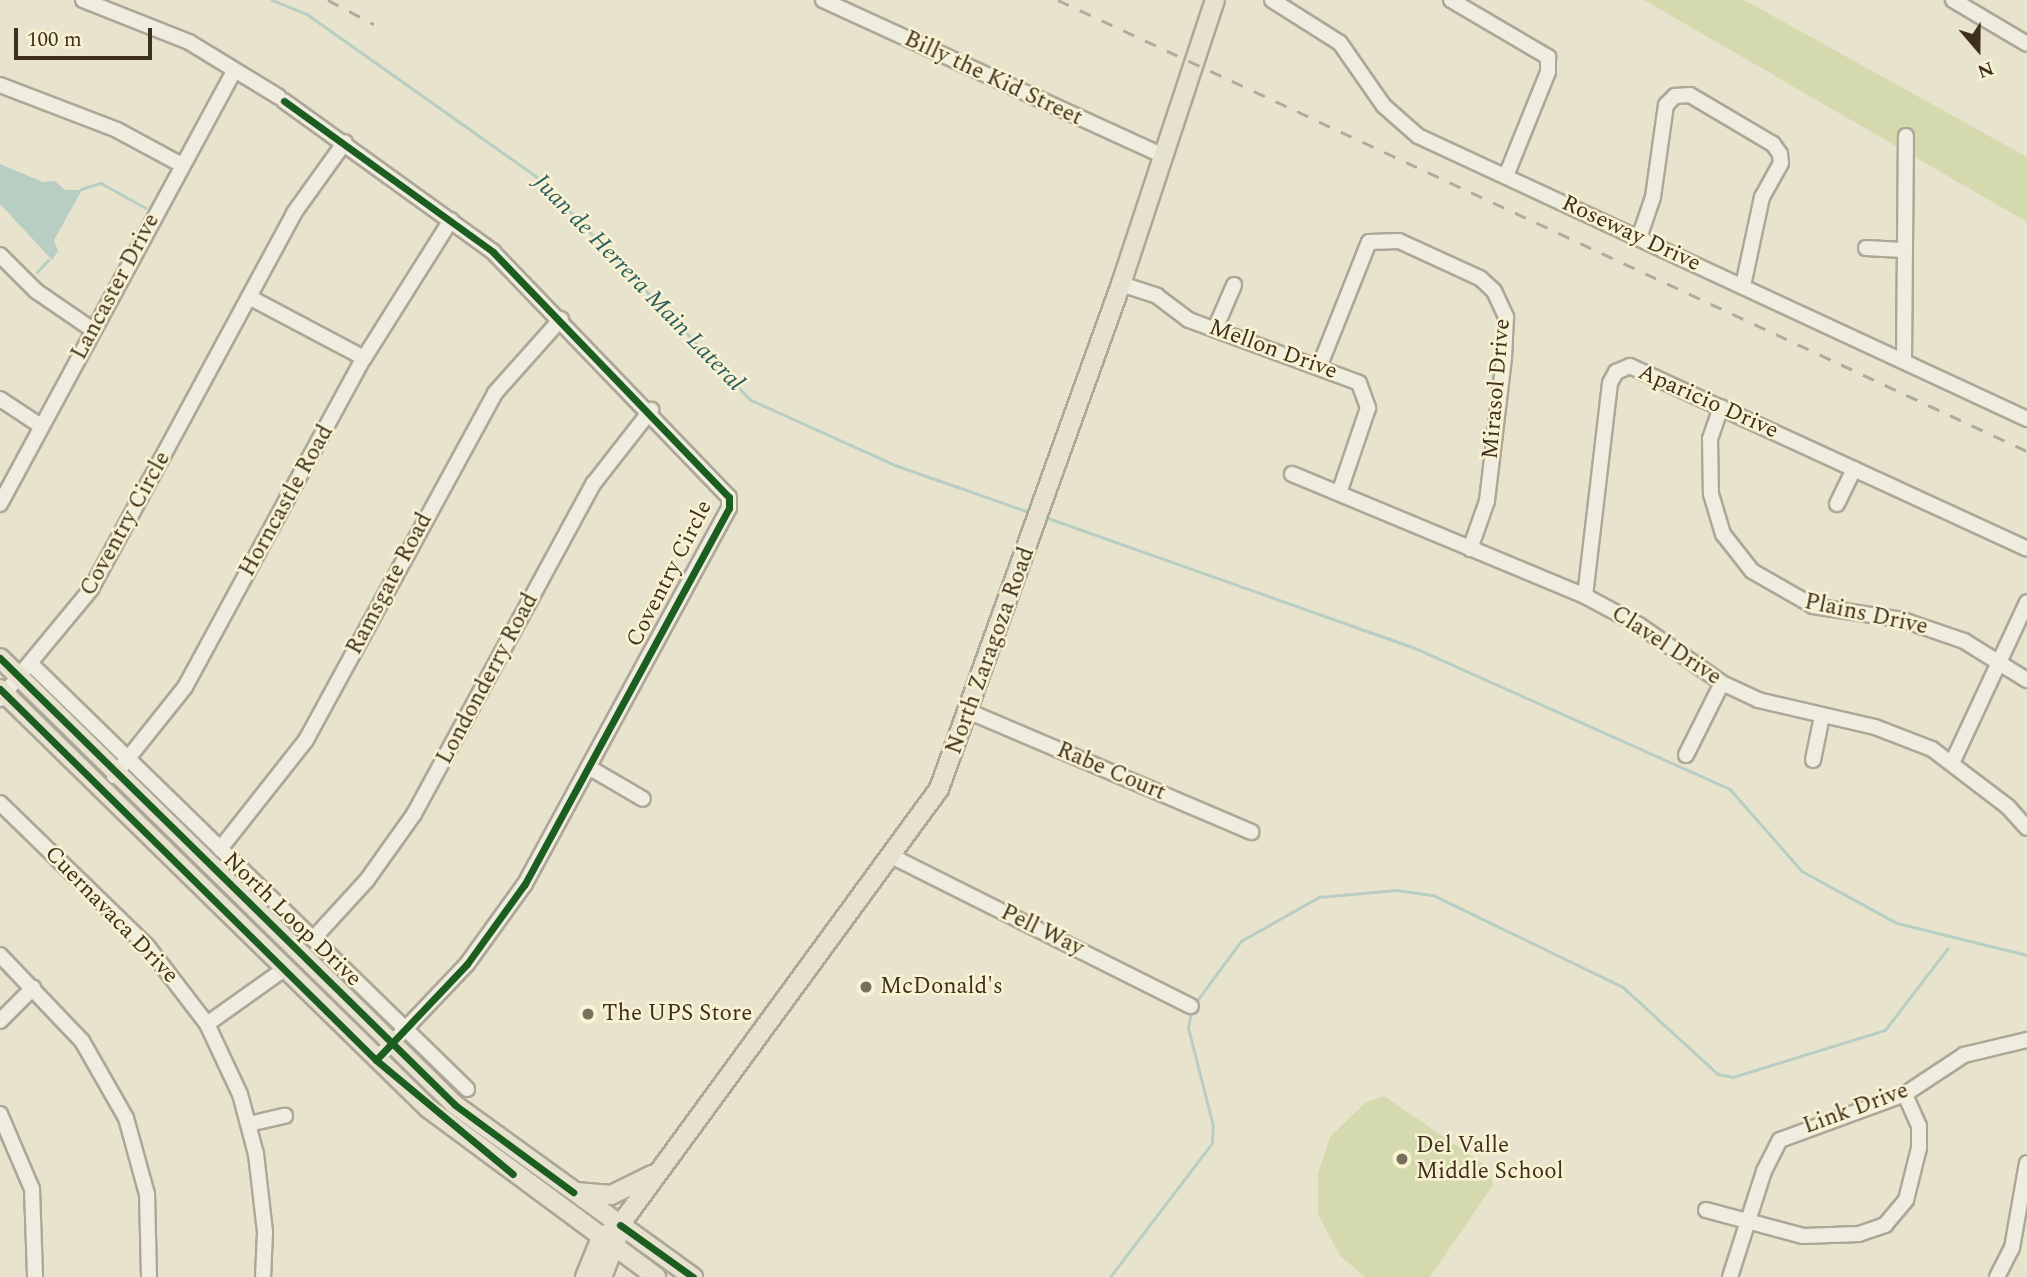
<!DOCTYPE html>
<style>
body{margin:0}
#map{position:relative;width:2027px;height:1277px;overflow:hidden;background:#e8e3cd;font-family:Spectral,serif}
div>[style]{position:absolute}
.green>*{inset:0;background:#d5daae}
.water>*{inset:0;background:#b9cec3}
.stream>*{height:2.5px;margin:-1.25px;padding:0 1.25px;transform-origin:1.25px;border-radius:1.25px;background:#b9cec3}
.roads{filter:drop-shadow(2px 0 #ada797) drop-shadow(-2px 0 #ada797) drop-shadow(0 2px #ada797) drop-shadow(0 -2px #ada797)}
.minor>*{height:14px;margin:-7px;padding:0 7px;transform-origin:7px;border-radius:7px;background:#efece0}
.major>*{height:18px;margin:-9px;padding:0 9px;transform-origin:9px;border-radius:9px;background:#e7e2d0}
.rail>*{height:2.5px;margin-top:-1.25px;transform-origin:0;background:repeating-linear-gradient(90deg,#afaba0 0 12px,transparent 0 24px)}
.cycleway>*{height:7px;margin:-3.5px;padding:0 3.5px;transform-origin:3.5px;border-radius:3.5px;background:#1b5e20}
.dots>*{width:19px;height:19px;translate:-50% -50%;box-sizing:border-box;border:4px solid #f9f2d3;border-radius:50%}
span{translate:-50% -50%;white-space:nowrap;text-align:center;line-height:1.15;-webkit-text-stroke:5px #f9f2d3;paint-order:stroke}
.street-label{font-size:23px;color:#3e301d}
.poi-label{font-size:23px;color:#3e301d}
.left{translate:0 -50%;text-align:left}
.water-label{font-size:24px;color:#2a5e5f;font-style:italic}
.north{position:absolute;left:1943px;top:14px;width:70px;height:70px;-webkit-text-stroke:5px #f9f2d3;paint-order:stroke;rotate:160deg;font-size:19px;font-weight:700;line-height:28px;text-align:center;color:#3e301d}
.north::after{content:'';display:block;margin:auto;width:24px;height:32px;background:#3e301d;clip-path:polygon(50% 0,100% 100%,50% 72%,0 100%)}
.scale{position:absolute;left:14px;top:28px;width:138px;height:32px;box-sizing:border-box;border:4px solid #3e301d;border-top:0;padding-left:9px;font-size:21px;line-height:24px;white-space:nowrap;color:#3e301d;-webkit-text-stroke:5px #f9f2d3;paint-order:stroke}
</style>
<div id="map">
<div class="green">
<div style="clip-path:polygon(1644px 0,1744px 0,2027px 157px,2027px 222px)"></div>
<div style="clip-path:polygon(1384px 1096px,1489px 1168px,1493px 1185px,1430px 1277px,1365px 1277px,1340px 1256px,1318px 1214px,1318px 1173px,1330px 1137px,1365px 1103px)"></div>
</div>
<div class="water">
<div style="clip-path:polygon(0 164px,43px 182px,55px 181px,65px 190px,82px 190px,54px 240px,58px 251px,52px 260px,0 204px)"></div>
</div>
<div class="stream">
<div style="left:272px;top:0;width:38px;rotate:22deg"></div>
<div style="left:307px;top:14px;width:281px;rotate:35.3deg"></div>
<div style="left:536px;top:176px;width:310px;rotate:46.2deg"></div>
<div style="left:751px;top:400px;width:158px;rotate:24.3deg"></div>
<div style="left:895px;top:465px;width:145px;rotate:19.3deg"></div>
<div style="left:81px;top:189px;width:21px;rotate:-17deg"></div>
<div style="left:101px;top:183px;width:51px;rotate:29.1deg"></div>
<div style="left:37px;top:272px;width:16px;rotate:-47deg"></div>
<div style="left:1048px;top:518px;width:389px;rotate:19.5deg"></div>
<div style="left:1415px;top:648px;width:345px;rotate:24.1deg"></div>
<div style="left:1730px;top:789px;width:109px;rotate:48.7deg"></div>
<div style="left:1802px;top:871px;width:108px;rotate:28.7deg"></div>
<div style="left:1897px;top:923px;width:134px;rotate:13.8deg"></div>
<div style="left:1196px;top:1002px;width:76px;rotate:-53.6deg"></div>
<div style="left:1241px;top:941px;width:90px;rotate:-29.4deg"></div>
<div style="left:1319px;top:897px;width:77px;rotate:-5.2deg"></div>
<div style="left:1396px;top:890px;width:37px;rotate:8deg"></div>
<div style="left:1433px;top:895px;width:211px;rotate:25.8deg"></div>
<div style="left:1623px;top:987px;width:129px;rotate:42.5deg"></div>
<div style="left:1718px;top:1074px;width:15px;rotate:11deg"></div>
<div style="left:1733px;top:1077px;width:159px;rotate:-17.2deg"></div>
<div style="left:1885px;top:1030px;width:103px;rotate:-52.5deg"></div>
<div style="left:1110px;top:1277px;width:168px;rotate:-52.7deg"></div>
<div style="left:1212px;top:1143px;width:17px;rotate:-87deg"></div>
<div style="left:1213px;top:1126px;width:101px;rotate:-104.3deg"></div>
<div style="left:1188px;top:1028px;width:17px;rotate:-80deg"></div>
</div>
<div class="roads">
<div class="minor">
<div style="left:83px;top:0;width:114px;rotate:21.6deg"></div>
<div style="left:189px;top:42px;width:105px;rotate:31.4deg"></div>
<div style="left:823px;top:0;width:374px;rotate:24.6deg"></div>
<div style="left:1272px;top:0;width:80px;rotate:32.3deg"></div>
<div style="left:1340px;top:43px;width:77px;rotate:55.1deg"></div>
<div style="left:1384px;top:106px;width:45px;rotate:41.4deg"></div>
<div style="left:1418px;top:136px;width:672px;rotate:24.92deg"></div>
<div style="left:1451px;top:0;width:113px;rotate:30.4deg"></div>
<div style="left:1548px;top:57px;width:15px;rotate:90deg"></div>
<div style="left:1548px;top:72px;width:112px;rotate:112deg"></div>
<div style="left:1953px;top:0;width:86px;rotate:30.7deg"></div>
<div style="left:0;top:85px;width:125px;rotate:21deg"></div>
<div style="left:117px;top:130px;width:74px;rotate:28.3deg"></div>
<div style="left:284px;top:101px;width:258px;rotate:35.8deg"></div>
<div style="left:493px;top:252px;width:340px;rotate:46.1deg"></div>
<div style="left:729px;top:497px;width:11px;rotate:90deg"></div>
<div style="left:729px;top:508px;width:429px;rotate:118.5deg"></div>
<div style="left:524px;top:885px;width:97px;rotate:125.8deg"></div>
<div style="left:467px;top:964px;width:132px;rotate:133.5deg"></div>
<div style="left:1639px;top:238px;width:43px;rotate:-71.1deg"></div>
<div style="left:1653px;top:197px;width:93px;rotate:-82deg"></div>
<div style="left:1666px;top:105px;width:13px;rotate:-45deg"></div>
<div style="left:1675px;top:96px;width:15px;rotate:-4deg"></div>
<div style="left:1690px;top:95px;width:96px;rotate:30.6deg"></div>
<div style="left:1773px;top:144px;width:12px;rotate:55deg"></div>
<div style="left:1780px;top:154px;width:9px;rotate:84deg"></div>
<div style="left:1781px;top:163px;width:39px;rotate:119deg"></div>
<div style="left:1762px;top:197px;width:91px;rotate:102.1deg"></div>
<div style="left:1866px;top:248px;width:37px;rotate:3deg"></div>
<div style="left:0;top:255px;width:51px;rotate:45deg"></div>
<div style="left:36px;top:291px;width:69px;rotate:34.4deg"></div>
<div style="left:1121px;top:284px;width:38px;rotate:18deg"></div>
<div style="left:1157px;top:296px;width:40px;rotate:37deg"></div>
<div style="left:1189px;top:320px;width:181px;rotate:20.3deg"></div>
<div style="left:1359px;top:383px;width:27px;rotate:70deg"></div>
<div style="left:1368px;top:408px;width:90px;rotate:108.8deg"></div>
<div style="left:249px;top:297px;width:130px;rotate:27.9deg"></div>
<div style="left:1215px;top:329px;width:48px;rotate:-66.6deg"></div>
<div style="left:1904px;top:361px;width:225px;rotate:-89.5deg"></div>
<div style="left:1320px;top:365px;width:132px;rotate:-68.3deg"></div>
<div style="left:1369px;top:242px;width:30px;rotate:-2deg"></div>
<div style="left:1399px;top:241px;width:89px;rotate:24.6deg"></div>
<div style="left:1480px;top:278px;width:19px;rotate:43deg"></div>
<div style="left:1494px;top:291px;width:29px;rotate:65deg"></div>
<div style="left:1506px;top:317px;width:41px;rotate:92.8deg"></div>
<div style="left:1504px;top:358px;width:144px;rotate:96.8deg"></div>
<div style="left:1487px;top:501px;width:51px;rotate:109.5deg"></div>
<div style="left:0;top:399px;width:49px;rotate:33.4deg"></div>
<div style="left:1721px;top:407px;width:34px;rotate:109deg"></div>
<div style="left:1710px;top:439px;width:55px;rotate:89deg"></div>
<div style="left:1711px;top:494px;width:42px;rotate:73.3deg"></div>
<div style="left:1723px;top:534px;width:47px;rotate:51.9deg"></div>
<div style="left:1752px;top:571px;width:70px;rotate:29.8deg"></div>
<div style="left:1813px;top:606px;width:91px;rotate:8.8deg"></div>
<div style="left:1903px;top:620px;width:65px;rotate:19deg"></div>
<div style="left:1964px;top:641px;width:74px;rotate:31.8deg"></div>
<div style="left:1292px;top:474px;width:317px;rotate:22.6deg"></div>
<div style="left:1585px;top:596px;width:61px;rotate:28.2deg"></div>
<div style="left:1639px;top:625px;width:101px;rotate:34.9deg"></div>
<div style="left:1722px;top:683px;width:40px;rotate:25deg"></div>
<div style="left:1758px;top:700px;width:120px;rotate:13deg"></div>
<div style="left:1875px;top:727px;width:61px;rotate:21.1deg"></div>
<div style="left:1932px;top:749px;width:96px;rotate:37.3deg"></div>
<div style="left:2008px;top:807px;width:28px;rotate:48deg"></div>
<div style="left:0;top:504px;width:491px;rotate:-61.6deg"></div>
<div style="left:1837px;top:504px;width:39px;rotate:-64deg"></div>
<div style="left:1585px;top:596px;width:214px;rotate:-83.3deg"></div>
<div style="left:1610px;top:383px;width:13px;rotate:-61deg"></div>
<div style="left:1616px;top:372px;width:15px;rotate:-23deg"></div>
<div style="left:1630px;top:366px;width:437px;rotate:24.7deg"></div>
<div style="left:31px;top:664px;width:609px;rotate:44.27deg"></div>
<div style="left:0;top:699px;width:143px;rotate:-50.4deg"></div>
<div style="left:91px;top:589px;width:427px;rotate:-61.6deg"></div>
<div style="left:294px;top:213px;width:87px;rotate:-54.3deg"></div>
<div style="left:970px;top:712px;width:306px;rotate:23.1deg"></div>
<div style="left:1686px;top:755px;width:80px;rotate:-63.4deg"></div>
<div style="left:1813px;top:760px;width:45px;rotate:-78.4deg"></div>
<div style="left:1953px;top:761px;width:175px;rotate:-65deg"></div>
<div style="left:590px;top:768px;width:61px;rotate:30.3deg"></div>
<div style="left:114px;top:776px;width:114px;rotate:-51.4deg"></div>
<div style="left:185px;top:687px;width:375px;rotate:-61.5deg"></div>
<div style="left:364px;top:358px;width:163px;rotate:-57.8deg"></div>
<div style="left:0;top:803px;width:206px;rotate:44.2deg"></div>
<div style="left:148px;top:947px;width:97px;rotate:52.5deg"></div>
<div style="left:207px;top:1024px;width:77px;rotate:64.8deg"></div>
<div style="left:240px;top:1094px;width:62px;rotate:75.1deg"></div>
<div style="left:256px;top:1154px;width:79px;rotate:83.4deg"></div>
<div style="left:265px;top:1232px;width:45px;rotate:92.5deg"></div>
<div style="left:220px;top:849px;width:139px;rotate:-51.7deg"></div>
<div style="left:306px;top:740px;width:395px;rotate:-61.4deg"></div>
<div style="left:495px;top:393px;width:99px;rotate:-48.3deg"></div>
<div style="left:893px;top:857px;width:333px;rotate:26.6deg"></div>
<div style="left:313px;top:939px;width:80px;rotate:-47.5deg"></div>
<div style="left:367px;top:880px;width:81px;rotate:-54.5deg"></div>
<div style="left:414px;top:814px;width:377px;rotate:-61.5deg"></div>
<div style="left:594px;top:483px;width:93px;rotate:-52deg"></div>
<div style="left:0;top:955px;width:119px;rotate:46.4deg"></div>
<div style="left:82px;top:1041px;width:89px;rotate:60.3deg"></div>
<div style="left:126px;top:1118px;width:79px;rotate:74.6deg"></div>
<div style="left:147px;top:1194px;width:83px;rotate:88.6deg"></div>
<div style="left:0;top:1021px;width:47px;rotate:-45deg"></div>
<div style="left:207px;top:1024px;width:93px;rotate:-35.4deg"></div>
<div style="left:0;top:1114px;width:82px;rotate:66.9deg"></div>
<div style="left:32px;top:1189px;width:88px;rotate:88deg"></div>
<div style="left:249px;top:1124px;width:37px;rotate:-13deg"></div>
<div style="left:1706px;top:1210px;width:100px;rotate:15deg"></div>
<div style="left:1803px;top:1236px;width:56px;rotate:-2deg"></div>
<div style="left:1859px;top:1234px;width:28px;rotate:-19deg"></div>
<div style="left:1885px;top:1225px;width:33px;rotate:-50deg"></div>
<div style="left:1906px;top:1200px;width:54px;rotate:-76deg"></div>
<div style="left:1919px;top:1148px;width:22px;rotate:-90deg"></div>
<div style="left:1919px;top:1126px;width:35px;rotate:-114deg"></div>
<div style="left:1730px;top:1277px;width:111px;rotate:-72.2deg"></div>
<div style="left:1764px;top:1171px;width:35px;rotate:-63deg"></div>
<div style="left:1780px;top:1140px;width:133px;rotate:-20.2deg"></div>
<div style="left:1905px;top:1094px;width:71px;rotate:-33.5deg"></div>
<div style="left:1964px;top:1055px;width:65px;rotate:-13.4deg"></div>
<div style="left:1997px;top:1277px;width:33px;rotate:-63deg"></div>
<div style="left:2012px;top:1248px;width:86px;rotate:-80deg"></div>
</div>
<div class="major">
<div style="left:0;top:658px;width:638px;rotate:44.49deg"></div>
<div style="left:455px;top:1105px;width:294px;rotate:35.9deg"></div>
<div style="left:0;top:689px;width:599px;rotate:44.39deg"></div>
<div style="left:428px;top:1108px;width:284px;rotate:36.5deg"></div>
<div style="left:576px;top:1192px;width:35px;rotate:5deg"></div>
<div style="left:611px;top:1195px;width:46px;rotate:-26deg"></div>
<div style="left:585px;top:1277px;width:42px;rotate:-67.7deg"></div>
<div style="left:601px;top:1238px;width:23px;rotate:-34deg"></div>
<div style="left:620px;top:1225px;width:540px;rotate:-53.81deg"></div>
<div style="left:939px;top:789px;width:537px;rotate:-70.18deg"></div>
<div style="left:1121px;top:284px;width:299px;rotate:-71.7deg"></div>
<div style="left:602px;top:1277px;width:41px;rotate:-68.5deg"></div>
</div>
</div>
<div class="rail">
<div style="left:328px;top:0;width:52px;rotate:27.6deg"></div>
<div style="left:1058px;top:0;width:1069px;rotate:24.96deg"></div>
</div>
<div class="cycleway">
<div style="left:284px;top:101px;width:258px;rotate:35.8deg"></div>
<div style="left:493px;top:252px;width:340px;rotate:46.1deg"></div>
<div style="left:729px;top:497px;width:11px;rotate:90deg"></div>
<div style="left:729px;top:508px;width:429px;rotate:118.5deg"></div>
<div style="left:524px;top:885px;width:97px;rotate:125.8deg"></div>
<div style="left:467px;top:964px;width:132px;rotate:133.5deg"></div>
<div style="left:0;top:658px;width:638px;rotate:44.49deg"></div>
<div style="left:455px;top:1105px;width:147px;rotate:36.4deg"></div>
<div style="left:0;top:689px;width:528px;rotate:44.62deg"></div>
<div style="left:376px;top:1060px;width:178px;rotate:39.8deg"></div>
<div style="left:620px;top:1225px;width:90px;rotate:35.5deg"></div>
</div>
<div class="dots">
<div style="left:866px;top:987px;background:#7a6f5b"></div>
<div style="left:588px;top:1014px;background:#7a6f5b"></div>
<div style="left:1402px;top:1159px;background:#7a6f5b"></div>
</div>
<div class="street-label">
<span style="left:993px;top:79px;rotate:25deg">Billy the Kid Street</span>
<span style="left:1631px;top:234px;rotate:25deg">Roseway Drive</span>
<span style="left:116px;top:287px;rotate:-62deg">Lancaster Drive</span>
<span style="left:1273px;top:350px;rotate:20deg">Mellon Drive</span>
<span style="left:1497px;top:389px;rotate:-85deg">Mirasol Drive</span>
<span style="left:1708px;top:402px;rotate:24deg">Aparicio Drive</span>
<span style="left:287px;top:501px;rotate:-61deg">Horncastle Road</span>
<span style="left:126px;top:524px;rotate:-61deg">Coventry Circle</span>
<span style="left:670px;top:574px;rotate:-63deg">Coventry Circle</span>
<span style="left:390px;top:584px;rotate:-62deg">Ramsgate Road</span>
<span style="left:1866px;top:615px;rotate:12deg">Plains Drive</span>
<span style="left:1666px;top:646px;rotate:33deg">Clavel Drive</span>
<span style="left:991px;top:651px;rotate:-70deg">North Zaragoza Road</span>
<span style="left:488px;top:679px;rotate:-62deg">Londonderry Road</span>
<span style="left:1111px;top:772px;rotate:23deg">Rabe Court</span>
<span style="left:111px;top:915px;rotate:46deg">Cuernavaca Drive</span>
<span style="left:292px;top:920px;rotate:44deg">North Loop Drive</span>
<span style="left:1042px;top:931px;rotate:26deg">Pell Way</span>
<span style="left:1856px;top:1109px;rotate:-20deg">Link Drive</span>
</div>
<div class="poi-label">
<span class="left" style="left:880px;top:987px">McDonald's</span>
<span class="left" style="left:602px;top:1014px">The UPS Store</span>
<span class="left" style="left:1416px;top:1159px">Del Valle<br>Middle School</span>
</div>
<div class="water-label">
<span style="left:638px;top:283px;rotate:46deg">Juan de Herrera Main Lateral</span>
</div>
<div class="north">N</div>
<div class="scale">100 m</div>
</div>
